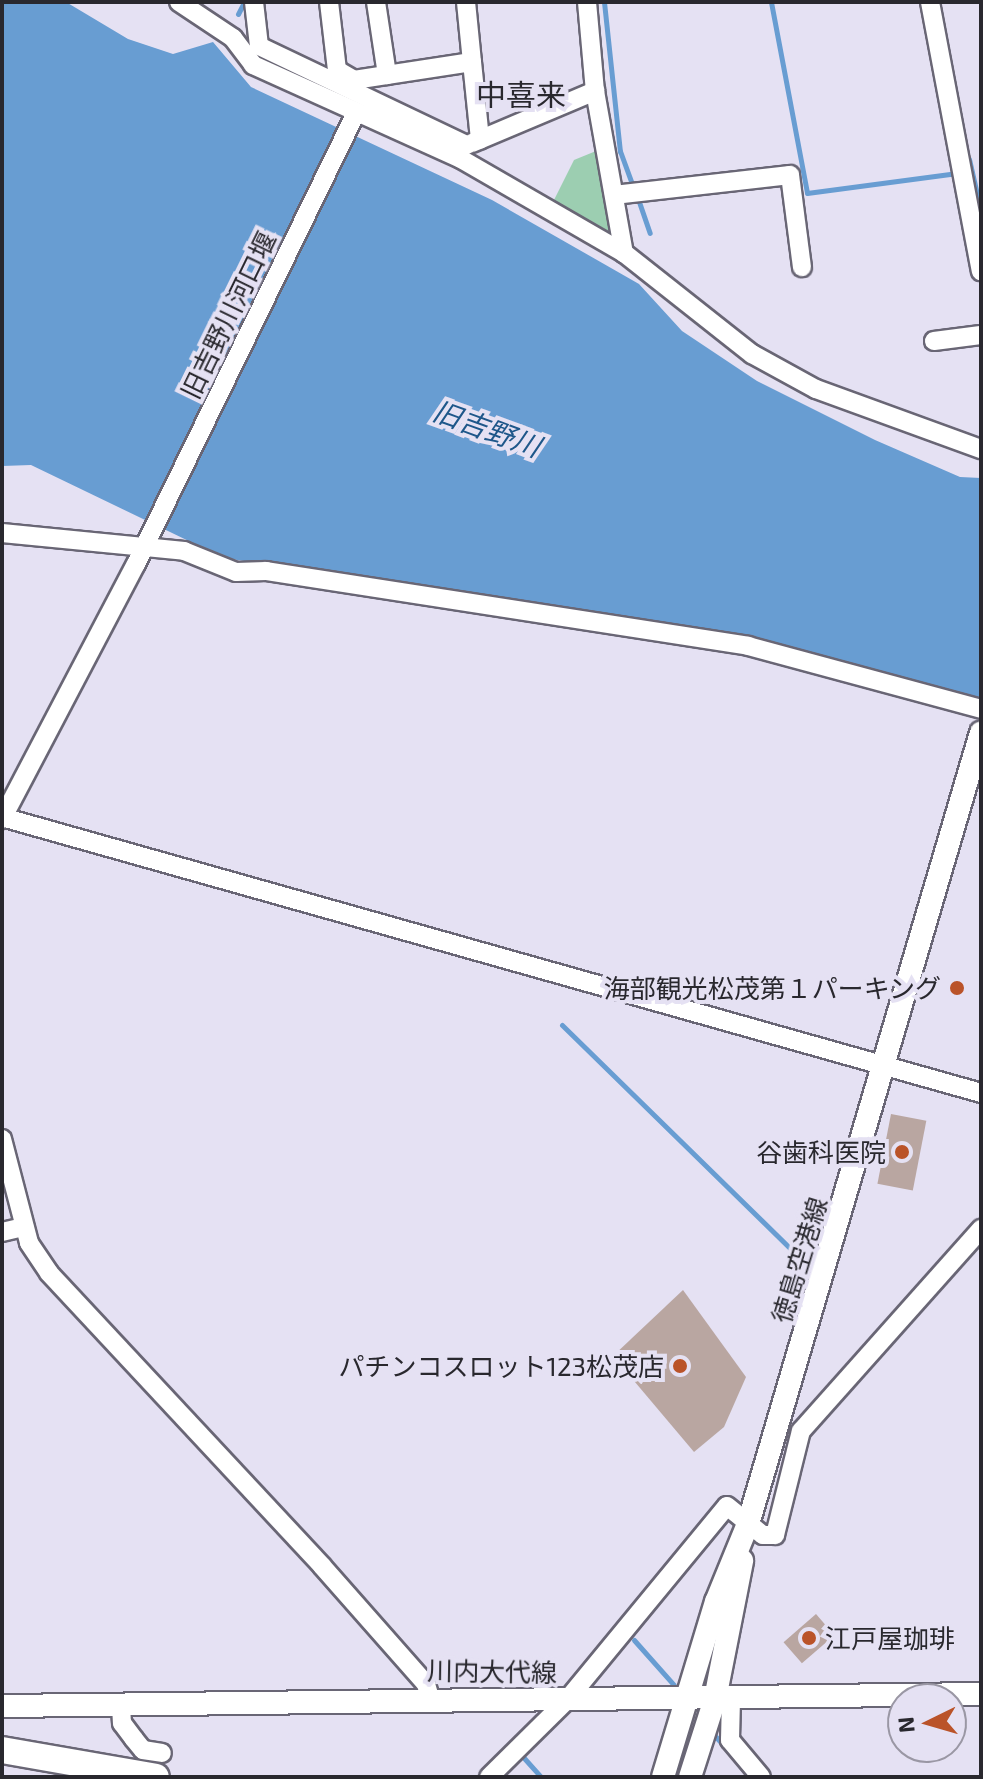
<!DOCTYPE html>
<meta charset="utf-8">
<style>
body{margin:0}
#map{position:relative;width:983px;height:1779px;overflow:hidden;background:#e5e1f3;font-family:"Exo 2","Noto Sans JP",sans-serif}
div>[style]{position:absolute}
.green>*{inset:0;background:#9cceb1}
.water>*{inset:0;background:#689dd2}
.stream>*{height:5px;margin:-2.5px;padding:0 2.5px;transform-origin:2.5px;border-radius:2.5px;background:#689dd2}
.building>*{inset:0;background:#b9a6a1;transform-origin:0 0}
.roads{filter:drop-shadow(2px 0 #696675) drop-shadow(-2px 0 #696675) drop-shadow(0 2px #696675) drop-shadow(0 -2px #696675)}
.minor>*{height:18px;margin:-9px;padding:0 9px;transform-origin:9px;border-radius:9px;background:#fff}
.major>*{height:22px;margin:-11px;padding:0 11px;transform-origin:11px;border-radius:11px;background:#fff}
.highway>*{height:26px;margin:-13px;padding:0 13px;transform-origin:13px;border-radius:13px;background:#fff}
.dots>*{width:22px;height:22px;translate:-50% -50%;box-sizing:border-box;border:4px solid #e5e1f3;border-radius:50%}
span{translate:-50% -50%;white-space:nowrap;text-align:center;line-height:1.15;-webkit-text-stroke:8px #e5e1f3;paint-order:stroke}
.street-label{font-size:26px;color:#29282e}
.poi-label{font-size:26px;color:#29282e}
.right{translate:-100% -50%;text-align:right}
.left{translate:0 -50%;text-align:left}
.water-label{font-size:28px;color:#1e578a;font-style:italic}
.quarter-label{font-size:30px;color:#29282e}
.frame{position:absolute;inset:0;border:4px solid #29282e;pointer-events:none}
.north{position:absolute;left:887px;top:1683px;width:80px;height:80px;box-sizing:border-box;background:#e5e1f3;border:2px solid #9a97a4;border-radius:50%;rotate:265deg;font-size:22px;font-weight:700;line-height:32px;text-align:center;color:#29282e}
.north::after{content:'';display:block;margin:auto;width:28px;height:36px;background:#ba5329;clip-path:polygon(50% 0,100% 100%,50% 72%,0 100%)}
</style>
<div id="map">
<div class="green">
<div style="clip-path:polygon(596px 151px,612px 233px,609px 236px,551px 206px,574px 160px)"></div>
</div>
<div class="water">
<div style="clip-path:polygon(2px 2px,66px 2px,128px 39px,173px 54px,213px 42px,251px 87px,492px 200px,639px 284px,682px 331px,757px 381px,875px 440px,960px 477px,981px 478px,981px 698px,716px 630px,224px 558px,31px 465px,2px 466px)"></div>
</div>
<div class="stream">
<div style="left:604px;top:2px;width:150px;rotate:83.9deg"></div>
<div style="left:620px;top:151px;width:38px;rotate:70deg"></div>
<div style="left:771px;top:2px;width:194px;rotate:79.3deg"></div>
<div style="left:807px;top:193px;width:165px;rotate:-7.6deg"></div>
<div style="left:238px;top:14px;width:13px;rotate:-63deg"></div>
<div style="left:969px;top:159px;width:54px;rotate:77.2deg"></div>
<div style="left:637px;top:196px;width:39px;rotate:71deg"></div>
<div style="left:562px;top:1025px;width:333px;rotate:44.4deg"></div>
<div style="left:634px;top:1640px;width:60px;rotate:48.4deg"></div>
<div style="left:716px;top:1737px;width:15px;rotate:48deg"></div>
<div style="left:524px;top:1758px;width:25px;rotate:48deg"></div>
</div>
<div class="building">
<div style="left:891px;top:1114px;width:36px;height:71px;rotate:11deg"></div>
<div style="clip-path:polygon(683px 1290px,746px 1377px,724px 1427px,694px 1452px,613px 1356px)"></div>
<div style="left:816px;top:1614px;width:28px;height:43px;rotate:49deg"></div>
</div>
<div class="roads">
<div class="minor">
<div style="left:179px;top:2px;width:65px;rotate:33.7deg"></div>
<div style="left:233px;top:38px;width:34px;rotate:53deg"></div>
<div style="left:253px;top:65px;width:228px;rotate:24.3deg"></div>
<div style="left:461px;top:159px;width:188px;rotate:30deg"></div>
<div style="left:624px;top:253px;width:163px;rotate:38.3deg"></div>
<div style="left:752px;top:354px;width:73px;rotate:28.7deg"></div>
<div style="left:816px;top:389px;width:176px;rotate:20deg"></div>
<div style="left:254px;top:2px;width:44px;rotate:83.5deg"></div>
<div style="left:259px;top:46px;width:230px;rotate:25.5deg"></div>
<div style="left:329px;top:2px;width:68px;rotate:83.3deg"></div>
<div style="left:337px;top:70px;width:20px;rotate:30deg"></div>
<div style="left:354px;top:80px;width:119px;rotate:-8.7deg"></div>
<div style="left:472px;top:62px;width:78px;rotate:84.1deg"></div>
<div style="left:376px;top:2px;width:74px;rotate:81.4deg"></div>
<div style="left:466px;top:2px;width:60px;rotate:84.3deg"></div>
<div style="left:587px;top:2px;width:89px;rotate:84.9deg"></div>
<div style="left:595px;top:91px;width:165px;rotate:79.9deg"></div>
<div style="left:930px;top:2px;width:274px;rotate:79.3deg"></div>
<div style="left:472px;top:143px;width:134px;rotate:-22.9deg"></div>
<div style="left:614px;top:195px;width:177px;rotate:-6.5deg"></div>
<div style="left:790px;top:175px;width:93px;rotate:82.6deg"></div>
<div style="left:934px;top:341px;width:47px;rotate:-7.3deg"></div>
<div style="left:2px;top:533px;width:183px;rotate:5.6deg"></div>
<div style="left:184px;top:551px;width:56px;rotate:22deg"></div>
<div style="left:236px;top:572px;width:30px;rotate:-2deg"></div>
<div style="left:266px;top:571px;width:488px;rotate:8.8deg"></div>
<div style="left:748px;top:646px;width:241px;rotate:15.1deg"></div>
<div style="left:2px;top:817px;width:1017px;rotate:15.74deg"></div>
<div style="left:2px;top:819px;width:288px;rotate:-62.3deg"></div>
<div style="left:136px;top:564px;width:500px;rotate:-64deg"></div>
<div style="left:2px;top:1139px;width:107px;rotate:75.4deg"></div>
<div style="left:29px;top:1243px;width:36px;rotate:56deg"></div>
<div style="left:49px;top:1273px;width:400px;rotate:47deg"></div>
<div style="left:322px;top:1566px;width:157px;rotate:48.6deg"></div>
<div style="left:426px;top:1684px;width:15px;rotate:74deg"></div>
<div style="left:2px;top:1232px;width:23px;rotate:-13deg"></div>
<div style="left:731px;top:1699px;width:41px;rotate:91.4deg"></div>
<div style="left:730px;top:1740px;width:48px;rotate:50deg"></div>
<div style="left:121px;top:1705px;width:18px;rotate:87deg"></div>
<div style="left:122px;top:1723px;width:20px;rotate:53deg"></div>
<div style="left:134px;top:1739px;width:14px;rotate:51deg"></div>
<div style="left:143px;top:1750px;width:19px;rotate:9deg"></div>
<div style="left:489px;top:1777px;width:110px;rotate:-44.6deg"></div>
<div style="left:567px;top:1700px;width:251px;rotate:-50.5deg"></div>
<div style="left:727px;top:1506px;width:46px;rotate:38.9deg"></div>
<div style="left:763px;top:1535px;width:12px"></div>
<div style="left:775px;top:1535px;width:107px;rotate:-76deg"></div>
<div style="left:801px;top:1431px;width:271px;rotate:-48.3deg"></div>
</div>
<div class="major">
<div style="left:2px;top:1706px;width:979px;rotate:-0.7deg"></div>
<div style="left:663px;top:1777px;width:183px;rotate:-73.2deg"></div>
<div style="left:716px;top:1602px;width:84px;rotate:-67.7deg"></div>
<div style="left:748px;top:1524px;width:825px;rotate:-73.59deg"></div>
<div style="left:690px;top:1777px;width:82px;rotate:-72.2deg"></div>
<div style="left:715px;top:1699px;width:141px;rotate:-78.9deg"></div>
</div>
<div class="highway">
<div style="left:2px;top:1750px;width:156px;rotate:9.9deg"></div>
</div>
</div>
<div class="dots">
<div style="left:957px;top:988px;background:#ba5329"></div>
<div style="left:902px;top:1152px;background:#ba5329"></div>
<div style="left:680px;top:1366px;background:#ba5329"></div>
<div style="left:809px;top:1638px;background:#ba5329"></div>
</div>
<div class="street-label">
<span style="left:228px;top:315px;rotate:-64deg">旧吉野川河口堰</span>
<span style="left:799px;top:1260px;rotate:-73deg">徳島空港線</span>
<span style="left:492px;top:1671px;rotate:1deg">川内大代線</span>
</div>
<div class="poi-label">
<span class="right" style="left:941px;top:988px">海部観光松茂第１パーキング</span>
<span class="right" style="left:886px;top:1152px">谷歯科医院</span>
<span class="right" style="left:664px;top:1366px">パチンコスロット123松茂店</span>
<span class="left" style="left:825px;top:1638px">江戸屋珈琲</span>
</div>
<div class="water-label">
<span style="left:487px;top:428px;rotate:20deg">旧吉野川</span>
</div>
<div class="quarter-label">
<span style="left:521px;top:94px">中喜来</span>
</div>
<div class="frame"></div>
<div class="north">N</div>
</div>
